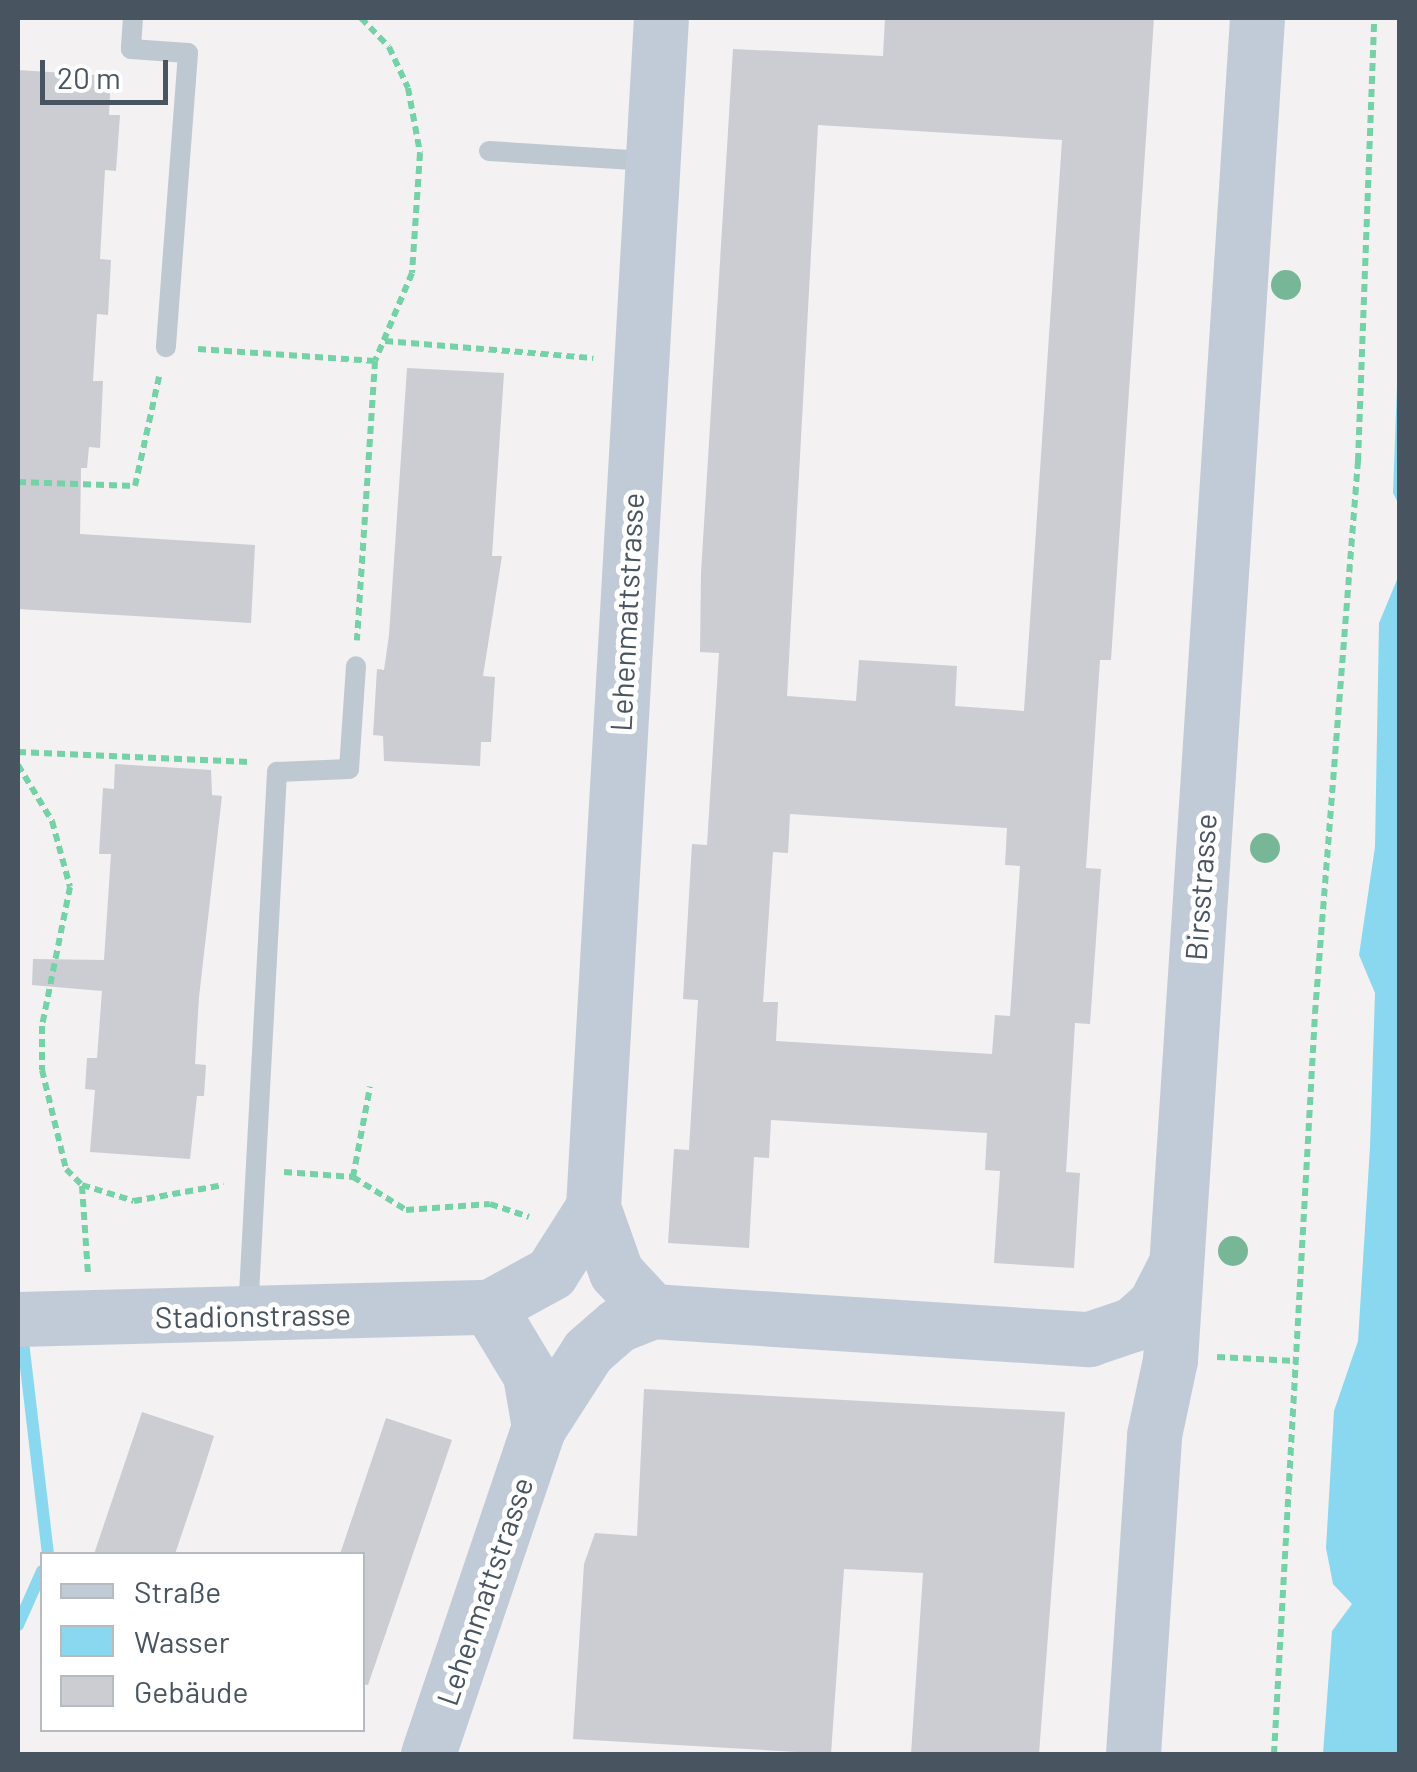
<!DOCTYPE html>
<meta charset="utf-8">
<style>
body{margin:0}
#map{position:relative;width:1417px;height:1772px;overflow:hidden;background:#f3f1f1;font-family:Barlow,sans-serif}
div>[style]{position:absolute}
.water>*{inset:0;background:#8ad8f0}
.stream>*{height:12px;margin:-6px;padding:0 6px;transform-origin:6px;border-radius:6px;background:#8ad8f0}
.building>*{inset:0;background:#cbcdd3}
.path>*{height:6px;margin-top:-3px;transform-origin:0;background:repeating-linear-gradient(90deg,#75d1a6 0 8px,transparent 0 13px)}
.lane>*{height:20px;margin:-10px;padding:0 10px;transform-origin:10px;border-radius:10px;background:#bec8d0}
.secondary>*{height:55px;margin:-27.5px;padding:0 27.5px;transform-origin:27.5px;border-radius:27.5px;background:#c1cbd8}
.trees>*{width:30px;height:30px;margin:-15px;border-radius:50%;background:#78b698}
span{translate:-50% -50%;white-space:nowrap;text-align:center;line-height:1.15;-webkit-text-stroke:10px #fff;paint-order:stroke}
.street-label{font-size:30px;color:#48545f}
.frame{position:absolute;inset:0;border:20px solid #48545f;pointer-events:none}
.legend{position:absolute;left:40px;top:1552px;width:325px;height:180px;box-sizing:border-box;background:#fff;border:2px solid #b6bbbf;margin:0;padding:12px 18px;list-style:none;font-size:30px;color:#48545f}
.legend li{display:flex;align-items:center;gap:20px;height:50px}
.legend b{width:50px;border:2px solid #b6bbbf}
.scale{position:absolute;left:40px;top:60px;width:128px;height:45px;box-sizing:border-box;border:5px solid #48545f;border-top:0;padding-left:12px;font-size:30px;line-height:35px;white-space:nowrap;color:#48545f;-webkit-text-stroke:8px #fff;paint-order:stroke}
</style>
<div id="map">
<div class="water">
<div style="clip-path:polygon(1399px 331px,1399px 505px,1393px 493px)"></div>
<div style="clip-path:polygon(1399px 575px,1399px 1754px,1323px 1754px,1332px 1631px,1352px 1604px,1333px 1584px,1326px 1548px,1334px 1411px,1358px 1341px,1370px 1147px,1375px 993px,1359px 955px,1375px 847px,1379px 623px)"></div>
</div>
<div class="stream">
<div style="left:22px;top:1333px;width:223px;rotate:83.3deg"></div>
<div style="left:18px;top:1625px;width:59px;rotate:-66deg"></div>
</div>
<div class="building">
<div style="clip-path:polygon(evenodd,885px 18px,1154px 18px,1111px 660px,1100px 660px,1086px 868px,1101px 869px,1090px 1024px,1075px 1023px,1066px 1172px,1080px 1173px,1074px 1268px,994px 1263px,1000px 1171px,985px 1170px,987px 1133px,889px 1127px,771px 1120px,769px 1158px,754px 1157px,749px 1248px,668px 1243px,674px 1149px,689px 1150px,698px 1000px,683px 999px,692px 844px,707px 845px,719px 653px,700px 652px,701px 573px,733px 49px,883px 56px,885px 18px,818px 125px,1062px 140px,1024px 711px,955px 706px,957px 666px,859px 660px,856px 701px,787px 696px,818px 125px,885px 18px,790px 814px,1007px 828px,1005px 865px,1020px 866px,1010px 1016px,995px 1015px,992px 1054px,776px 1041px,778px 1002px,763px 1002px,773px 852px,788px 853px,790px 814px)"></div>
<div style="clip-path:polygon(18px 70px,111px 76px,109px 115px,120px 115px,116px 171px,105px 170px,100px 259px,111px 260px,108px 315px,97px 314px,93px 381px,103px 381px,100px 448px,89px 447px,87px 468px,81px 468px,80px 534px,255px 545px,251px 623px,18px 609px)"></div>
<div style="clip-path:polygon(407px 368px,504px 373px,492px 556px,502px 556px,483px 676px,495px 677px,491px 742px,481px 742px,480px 766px,384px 761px,383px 736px,373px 735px,377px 669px,384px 670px,389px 635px)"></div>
<div style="clip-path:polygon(115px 764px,211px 770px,212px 795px,222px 796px,199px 997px,195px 1064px,206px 1065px,204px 1096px,197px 1096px,190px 1159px,90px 1152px,95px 1090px,85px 1089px,87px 1058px,97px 1058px,102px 991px,32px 985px,33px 959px,104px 960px,111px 854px,99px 854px,103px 788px,114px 789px)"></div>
<div style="clip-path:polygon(644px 1389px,1065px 1412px,1039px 1754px,911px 1754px,923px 1573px,844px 1569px,831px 1754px,573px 1739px,584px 1564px,595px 1533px,637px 1536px)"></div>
<div style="clip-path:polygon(142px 1412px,214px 1436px,200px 1480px,175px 1554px,94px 1554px)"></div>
<div style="clip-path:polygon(386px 1418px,452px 1440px,368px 1685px,362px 1684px,362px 1554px,340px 1554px)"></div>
</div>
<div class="path">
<div style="left:361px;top:18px;width:40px;rotate:46deg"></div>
<div style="left:389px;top:47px;width:45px;rotate:65.1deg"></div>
<div style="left:408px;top:88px;width:66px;rotate:79.5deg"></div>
<div style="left:420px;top:153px;width:120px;rotate:93.8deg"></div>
<div style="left:412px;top:273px;width:95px;rotate:112.8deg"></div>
<div style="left:385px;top:341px;width:209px;rotate:4.7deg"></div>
<div style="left:198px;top:349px;width:177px;rotate:3.9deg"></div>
<div style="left:375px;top:361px;width:280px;rotate:93.7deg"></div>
<div style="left:18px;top:482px;width:117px;rotate:2deg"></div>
<div style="left:135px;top:486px;width:112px;rotate:-77.6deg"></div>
<div style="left:18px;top:752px;width:232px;rotate:2.5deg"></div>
<div style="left:18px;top:765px;width:66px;rotate:58.7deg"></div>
<div style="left:52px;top:821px;width:68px;rotate:74.7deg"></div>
<div style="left:70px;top:887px;width:142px;rotate:101.4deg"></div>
<div style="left:42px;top:1026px;width:44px;rotate:90deg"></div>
<div style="left:42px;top:1070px;width:102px;rotate:76.4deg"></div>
<div style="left:66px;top:1169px;width:23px;rotate:45deg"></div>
<div style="left:82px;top:1185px;width:54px;rotate:17.1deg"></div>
<div style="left:134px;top:1201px;width:91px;rotate:-10.1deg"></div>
<div style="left:284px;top:1172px;width:69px;rotate:4.1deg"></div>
<div style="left:353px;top:1177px;width:62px;rotate:31.9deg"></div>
<div style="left:406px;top:1210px;width:84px;rotate:-4.1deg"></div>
<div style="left:490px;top:1204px;width:41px;rotate:18.4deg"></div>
<div style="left:353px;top:1177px;width:92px;rotate:-79.3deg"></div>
<div style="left:82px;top:1186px;width:87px;rotate:86.1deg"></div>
<div style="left:1217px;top:1357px;width:79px;rotate:2.9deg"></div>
<div style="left:1274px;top:1754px;width:742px;rotate:-86.83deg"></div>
<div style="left:1315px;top:1013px;width:554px;rotate:-85.55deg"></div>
<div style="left:1358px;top:461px;width:443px;rotate:-87.9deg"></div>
</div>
<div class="lane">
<div style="left:133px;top:18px;width:31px;rotate:94deg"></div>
<div style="left:131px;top:49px;width:57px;rotate:4deg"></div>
<div style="left:188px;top:53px;width:295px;rotate:94.3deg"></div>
<div style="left:489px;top:151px;width:161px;rotate:3.6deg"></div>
<div style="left:248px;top:1313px;width:542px;rotate:-86.93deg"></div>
<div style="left:277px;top:772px;width:72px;rotate:-2.4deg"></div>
<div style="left:349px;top:769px;width:103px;rotate:-86.1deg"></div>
</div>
<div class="secondary">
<div style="left:489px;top:1307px;width:79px;rotate:58.9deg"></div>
<div style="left:530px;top:1375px;width:53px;rotate:80.2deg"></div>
<div style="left:652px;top:1311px;width:53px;rotate:-132.7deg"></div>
<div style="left:616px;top:1272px;width:69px;rotate:-109.5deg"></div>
<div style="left:593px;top:1207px;width:1191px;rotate:-86.73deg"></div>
<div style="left:18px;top:1319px;width:471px;rotate:-1.5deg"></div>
<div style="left:489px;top:1307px;width:71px;rotate:-28.7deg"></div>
<div style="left:551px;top:1273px;width:78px;rotate:-57.5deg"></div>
<div style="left:428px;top:1754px;width:345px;rotate:-71.3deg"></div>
<div style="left:539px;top:1427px;width:90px;rotate:-57.2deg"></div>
<div style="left:588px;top:1351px;width:40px;rotate:-41deg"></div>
<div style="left:618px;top:1325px;width:37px;rotate:-22deg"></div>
<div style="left:652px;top:1311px;width:438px;rotate:3.7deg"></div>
<div style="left:1089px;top:1339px;width:46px;rotate:-18.8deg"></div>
<div style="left:1133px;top:1324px;width:30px;rotate:-42deg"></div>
<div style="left:1155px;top:1304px;width:44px;rotate:-62.9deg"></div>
<div style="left:1133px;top:1754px;width:320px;rotate:-86.2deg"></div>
<div style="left:1154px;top:1435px;width:77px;rotate:-78deg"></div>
<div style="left:1170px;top:1360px;width:1345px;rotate:-86.29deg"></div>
</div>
<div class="trees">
<div style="left:1286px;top:285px"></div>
<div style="left:1265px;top:848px"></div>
<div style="left:1233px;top:1251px"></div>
</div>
<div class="street-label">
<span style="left:626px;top:612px;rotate:-87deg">Lehenmattstrasse</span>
<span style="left:1200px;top:887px;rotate:-86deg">Birsstrasse</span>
<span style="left:253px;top:1315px;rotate:-1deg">Stadionstrasse</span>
<span style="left:484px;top:1591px;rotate:-71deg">Lehenmattstrasse</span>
</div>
<div class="frame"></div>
<ul class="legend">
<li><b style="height:12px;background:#c1cbd8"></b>Straße</li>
<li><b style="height:28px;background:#8ad8f0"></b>Wasser</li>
<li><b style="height:28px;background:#cbcdd3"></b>Gebäude</li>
</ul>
<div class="scale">20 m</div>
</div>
